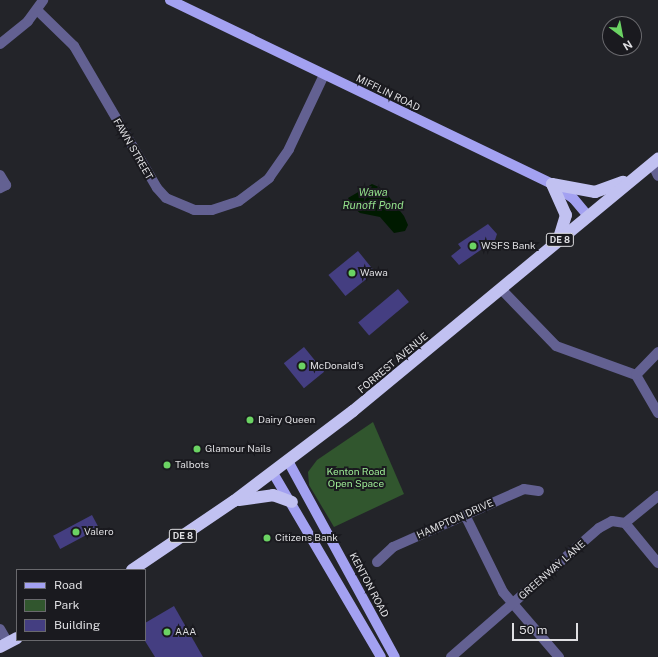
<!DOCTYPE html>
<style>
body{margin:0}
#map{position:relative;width:658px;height:657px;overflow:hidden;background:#232429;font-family:"Public Sans",sans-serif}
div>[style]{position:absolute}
.green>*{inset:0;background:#31562e}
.water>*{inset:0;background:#001a00}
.building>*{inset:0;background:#443e81;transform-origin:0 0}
.minor>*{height:10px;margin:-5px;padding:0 5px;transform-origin:5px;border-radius:5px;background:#636192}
.major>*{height:10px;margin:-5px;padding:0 5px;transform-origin:5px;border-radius:5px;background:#a3a1f1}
.highway>*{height:12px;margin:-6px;padding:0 6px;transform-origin:6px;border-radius:6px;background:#c1c1f1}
.dots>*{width:11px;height:11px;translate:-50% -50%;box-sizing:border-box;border:2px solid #1a1a1f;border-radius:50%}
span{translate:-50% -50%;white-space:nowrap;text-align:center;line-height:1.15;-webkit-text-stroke:4px #1a1a1f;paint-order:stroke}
.shield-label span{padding:1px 3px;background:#1a1a1f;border:1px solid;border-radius:3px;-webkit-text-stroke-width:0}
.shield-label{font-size:9px;color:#dfdfe2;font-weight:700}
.street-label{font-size:10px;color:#dfdfe2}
.poi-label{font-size:10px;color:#dfdfe2}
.left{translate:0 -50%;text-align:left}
.park-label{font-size:10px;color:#9eec96}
.water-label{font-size:11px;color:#92df8a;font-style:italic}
.legend{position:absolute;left:16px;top:569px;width:130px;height:72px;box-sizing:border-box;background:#1a1a1f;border:1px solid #69696d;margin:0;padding:5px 7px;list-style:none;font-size:12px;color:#dfdfe2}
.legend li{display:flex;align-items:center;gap:8px;height:20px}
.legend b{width:20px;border:1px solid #69696d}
.north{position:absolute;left:602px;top:16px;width:40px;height:40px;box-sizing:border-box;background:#1a1a1f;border:1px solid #69696d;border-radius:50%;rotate:148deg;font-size:11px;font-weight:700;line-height:16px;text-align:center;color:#dfdfe2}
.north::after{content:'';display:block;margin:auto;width:14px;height:18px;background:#6bd363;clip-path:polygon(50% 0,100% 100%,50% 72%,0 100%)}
.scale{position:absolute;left:512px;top:623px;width:66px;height:18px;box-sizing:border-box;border:2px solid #dfdfe2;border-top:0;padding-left:5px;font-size:12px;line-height:14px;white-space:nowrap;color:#dfdfe2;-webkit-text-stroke:3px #1a1a1f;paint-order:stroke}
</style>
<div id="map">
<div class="green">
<div style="clip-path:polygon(373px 422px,404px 494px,334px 527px,309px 485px,308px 472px,317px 460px)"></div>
</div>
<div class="water">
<div style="clip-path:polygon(372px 184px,383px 189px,404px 216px,408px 225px,405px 231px,394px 233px,380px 217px,360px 213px,353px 207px,348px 198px)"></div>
</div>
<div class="building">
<div style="clip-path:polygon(488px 224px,497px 234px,495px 240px,459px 265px,451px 256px,461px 248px,458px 244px)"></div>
<div style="left:358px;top:251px;width:27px;height:38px;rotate:51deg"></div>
<div style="left:398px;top:289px;width:17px;height:52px;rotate:50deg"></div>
<div style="left:304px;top:347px;width:32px;height:26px;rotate:51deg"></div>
<div style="left:92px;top:515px;width:15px;height:44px;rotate:62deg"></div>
<div style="clip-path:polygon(174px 606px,203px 657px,155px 657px,145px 641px,145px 623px)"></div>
</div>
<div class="minor">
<div style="left:37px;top:10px;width:52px;rotate:44.2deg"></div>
<div style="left:74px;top:46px;width:164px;rotate:59.7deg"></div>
<div style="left:157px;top:188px;width:13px;rotate:48deg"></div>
<div style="left:166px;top:198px;width:30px;rotate:23deg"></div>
<div style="left:194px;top:210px;width:18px"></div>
<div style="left:212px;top:210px;width:28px;rotate:-18deg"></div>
<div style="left:239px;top:201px;width:38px;rotate:-37deg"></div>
<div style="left:269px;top:178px;width:35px;rotate:-55deg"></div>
<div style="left:289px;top:149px;width:82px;rotate:-64.7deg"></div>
<div style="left:0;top:44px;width:36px;rotate:-39deg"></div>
<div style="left:28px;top:21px;width:26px;rotate:-54deg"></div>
<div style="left:652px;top:163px;width:14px;rotate:65deg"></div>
<div style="left:0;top:175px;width:12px;rotate:59deg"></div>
<div style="left:6px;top:185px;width:7px;rotate:153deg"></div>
<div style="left:501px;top:289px;width:79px;rotate:46deg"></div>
<div style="left:556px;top:346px;width:85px;rotate:19.9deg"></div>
<div style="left:636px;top:375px;width:44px;rotate:59.9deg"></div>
<div style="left:636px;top:375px;width:32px;rotate:-46deg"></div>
<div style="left:465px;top:515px;width:86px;rotate:63.7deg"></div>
<div style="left:503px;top:592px;width:86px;rotate:49.3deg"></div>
<div style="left:625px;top:523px;width:52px;rotate:50.5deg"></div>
<div style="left:377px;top:562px;width:22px;rotate:-43deg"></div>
<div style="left:393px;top:547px;width:143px;rotate:-23.9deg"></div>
<div style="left:524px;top:489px;width:15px;rotate:8deg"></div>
<div style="left:0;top:629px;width:16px;rotate:60deg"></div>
<div style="left:451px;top:657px;width:196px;rotate:-41.1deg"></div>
<div style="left:599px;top:528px;width:15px;rotate:-28deg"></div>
<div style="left:612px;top:521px;width:13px;rotate:9deg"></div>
<div style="left:625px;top:523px;width:43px;rotate:-39.3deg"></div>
</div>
<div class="major">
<div style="left:170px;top:0;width:424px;rotate:25.7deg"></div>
<div style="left:552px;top:184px;width:25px;rotate:34deg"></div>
<div style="left:573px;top:198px;width:23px;rotate:50deg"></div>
<div style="left:288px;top:461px;width:223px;rotate:61.4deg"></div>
<div style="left:273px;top:473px;width:213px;rotate:59.6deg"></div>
</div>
<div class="highway">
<div style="left:552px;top:184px;width:44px;rotate:10.5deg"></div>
<div style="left:595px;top:192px;width:30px;rotate:-20deg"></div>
<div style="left:552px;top:184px;width:34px;rotate:66deg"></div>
<div style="left:566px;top:215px;width:24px;rotate:107deg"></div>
<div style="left:239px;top:500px;width:34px;rotate:-8deg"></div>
<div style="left:273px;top:495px;width:20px;rotate:20deg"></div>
<div style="left:132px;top:570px;width:123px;rotate:-34.1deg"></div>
<div style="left:234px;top:501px;width:149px;rotate:-37.1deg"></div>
<div style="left:353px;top:411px;width:396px;rotate:-39.6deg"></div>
<div style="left:0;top:647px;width:19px;rotate:-28deg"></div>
</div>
<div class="dots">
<div style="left:473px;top:246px;background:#6bd363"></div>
<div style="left:352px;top:273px;background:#6bd363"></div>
<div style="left:302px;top:366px;background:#6bd363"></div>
<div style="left:250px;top:420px;background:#6bd363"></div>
<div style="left:197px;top:449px;background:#6bd363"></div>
<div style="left:167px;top:465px;background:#6bd363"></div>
<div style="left:76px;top:532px;background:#6bd363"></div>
<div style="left:267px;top:538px;background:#6bd363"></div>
<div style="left:167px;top:632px;background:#6bd363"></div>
</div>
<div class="shield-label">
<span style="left:560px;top:240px">DE 8</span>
<span style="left:183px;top:536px">DE 8</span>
</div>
<div class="street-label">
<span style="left:388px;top:93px;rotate:26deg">MIFFLIN ROAD</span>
<span style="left:133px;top:149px;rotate:60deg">FAWN STREET</span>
<span style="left:393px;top:363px;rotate:-40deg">FORREST AVENUE</span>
<span style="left:455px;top:519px;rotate:-24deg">HAMPTON DRIVE</span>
<span style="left:552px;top:570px;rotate:-41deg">GREENWAY LANE</span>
<span style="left:369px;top:585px;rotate:62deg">KENTON ROAD</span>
</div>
<div class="poi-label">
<span class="left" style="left:481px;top:246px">WSFS Bank</span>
<span class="left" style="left:360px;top:273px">Wawa</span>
<span class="left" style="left:310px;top:366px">McDonald's</span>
<span class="left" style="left:258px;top:420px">Dairy Queen</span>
<span class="left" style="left:205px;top:449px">Glamour Nails</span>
<span class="left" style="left:175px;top:465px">Talbots</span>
<span class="left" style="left:84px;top:532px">Valero</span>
<span class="left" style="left:275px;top:538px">Citizens Bank</span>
<span class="left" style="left:175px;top:632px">AAA</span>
</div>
<div class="park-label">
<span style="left:356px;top:477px">Kenton Road<br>Open Space</span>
</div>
<div class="water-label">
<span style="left:373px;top:199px">Wawa<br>Runoff Pond</span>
</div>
<ul class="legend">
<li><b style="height:5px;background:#a3a1f1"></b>Road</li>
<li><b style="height:11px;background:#31562e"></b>Park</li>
<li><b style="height:11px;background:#443e81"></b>Building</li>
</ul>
<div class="north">N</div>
<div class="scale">50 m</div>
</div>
